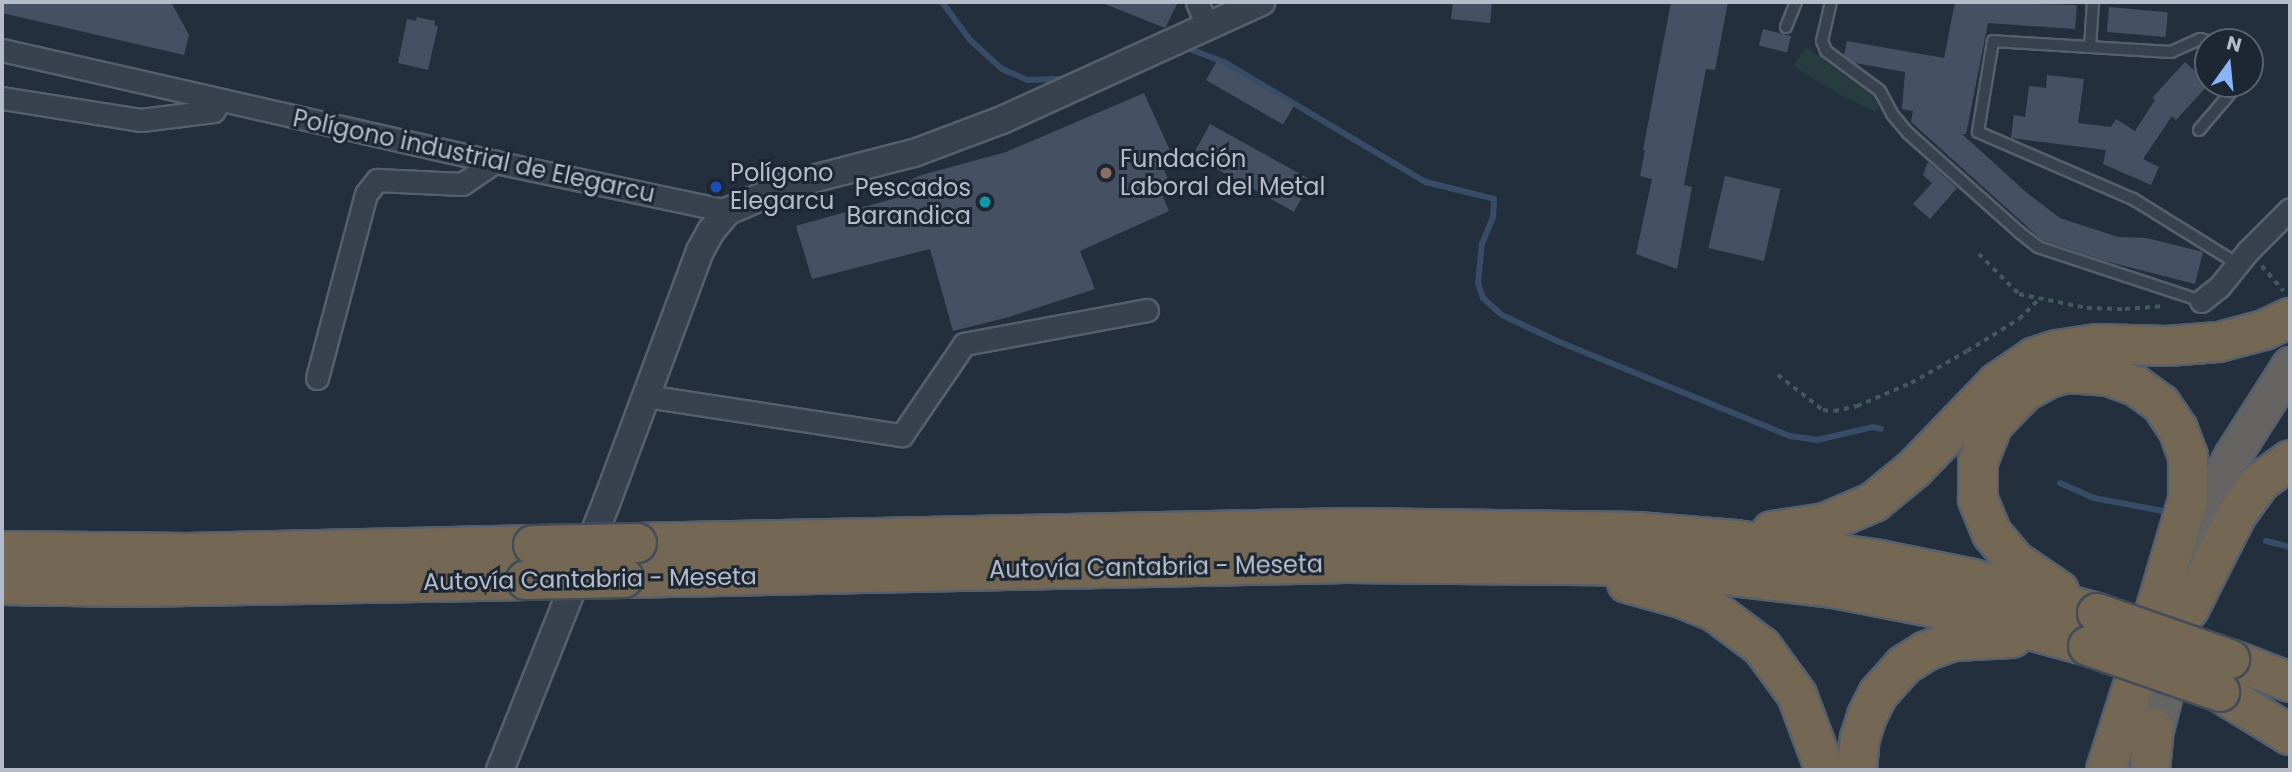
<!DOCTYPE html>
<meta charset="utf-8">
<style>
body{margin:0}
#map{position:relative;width:2292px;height:772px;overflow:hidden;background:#242f3e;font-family:Poppins,sans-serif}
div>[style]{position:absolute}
.green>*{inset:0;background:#263c3f}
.stream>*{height:6px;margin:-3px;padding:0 3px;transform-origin:3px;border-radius:3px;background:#394c67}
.building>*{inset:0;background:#455162;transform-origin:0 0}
.path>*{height:3.5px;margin-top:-1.75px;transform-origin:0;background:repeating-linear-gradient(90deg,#44595c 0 5px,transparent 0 10px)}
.roads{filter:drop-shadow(2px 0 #565f6c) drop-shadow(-2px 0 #565f6c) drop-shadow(0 2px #565f6c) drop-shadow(0 -2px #565f6c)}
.service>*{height:10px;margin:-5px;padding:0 5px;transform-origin:5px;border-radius:5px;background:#38414e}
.minor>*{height:21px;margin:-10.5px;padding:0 10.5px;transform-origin:10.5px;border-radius:10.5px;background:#38414e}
.tertiary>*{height:26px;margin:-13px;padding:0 13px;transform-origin:13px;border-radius:13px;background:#38414e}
.trunk>*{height:35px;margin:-17.5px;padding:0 17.5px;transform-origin:17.5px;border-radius:17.5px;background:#656462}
.motorway>*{height:38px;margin:-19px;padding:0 19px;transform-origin:19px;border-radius:19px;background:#746855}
.bridges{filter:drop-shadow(2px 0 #434c59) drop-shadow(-2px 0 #434c59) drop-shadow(0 2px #434c59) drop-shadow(0 -2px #434c59)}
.motorway-bridge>*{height:38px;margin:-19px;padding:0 19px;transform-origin:19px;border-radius:19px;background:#746855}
.dots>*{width:19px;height:19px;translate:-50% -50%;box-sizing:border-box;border:4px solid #1d2633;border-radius:50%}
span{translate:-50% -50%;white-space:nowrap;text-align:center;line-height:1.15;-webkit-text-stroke:6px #1d2633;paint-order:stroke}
.street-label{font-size:24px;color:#b4bcc9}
.poi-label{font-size:24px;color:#b4bcc9}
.left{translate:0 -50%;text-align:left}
.right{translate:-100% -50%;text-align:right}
.frame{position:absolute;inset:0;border:4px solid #b4bcc9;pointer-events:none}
.north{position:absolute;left:2194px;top:28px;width:70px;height:70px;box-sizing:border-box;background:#1d2633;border:2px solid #59626f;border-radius:50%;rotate:15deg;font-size:19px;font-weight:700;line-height:28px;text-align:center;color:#b4bcc9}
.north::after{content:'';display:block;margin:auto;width:24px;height:32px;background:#8ab4f8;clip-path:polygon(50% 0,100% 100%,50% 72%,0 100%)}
</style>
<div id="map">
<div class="green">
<div style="clip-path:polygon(1806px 47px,1880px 101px,1876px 112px,1838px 94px,1793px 66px)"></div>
</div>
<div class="stream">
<div style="left:942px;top:2px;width:47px;rotate:53.6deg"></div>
<div style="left:970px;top:40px;width:43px;rotate:42.2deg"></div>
<div style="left:1002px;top:69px;width:28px;rotate:23deg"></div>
<div style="left:1028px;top:80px;width:36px;rotate:-2deg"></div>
<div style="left:1185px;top:47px;width:44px;rotate:21.3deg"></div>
<div style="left:1226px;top:63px;width:233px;rotate:30.8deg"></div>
<div style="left:1426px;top:182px;width:70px;rotate:14deg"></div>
<div style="left:1494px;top:199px;width:18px;rotate:93deg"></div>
<div style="left:1493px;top:217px;width:29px;rotate:112deg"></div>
<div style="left:1482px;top:244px;width:38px;rotate:96deg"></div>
<div style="left:1478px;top:282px;width:17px;rotate:73deg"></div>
<div style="left:1483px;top:298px;width:25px;rotate:42deg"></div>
<div style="left:1502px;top:315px;width:61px;rotate:25.3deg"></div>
<div style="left:1557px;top:341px;width:252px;rotate:22.2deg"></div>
<div style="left:1790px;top:436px;width:27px;rotate:8deg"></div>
<div style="left:1817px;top:440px;width:57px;rotate:-13.1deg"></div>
<div style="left:1873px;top:427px;width:8px;rotate:14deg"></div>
<div style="left:2060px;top:483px;width:37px;rotate:24deg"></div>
<div style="left:2094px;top:498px;width:70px;rotate:10.7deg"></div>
<div style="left:2266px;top:541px;width:25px;rotate:14deg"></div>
</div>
<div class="building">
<div style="clip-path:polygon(2px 2px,171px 2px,189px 35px,184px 55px,2px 13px)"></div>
<div style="clip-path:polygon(1100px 2px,1178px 2px,1165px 28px)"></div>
<div style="clip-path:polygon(1453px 2px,1492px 2px,1490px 23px,1451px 19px)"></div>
<div style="clip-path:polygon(1671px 2px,1728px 2px,1715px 70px,1706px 69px,1684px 185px,1692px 187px,1677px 269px,1636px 254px,1652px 179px,1640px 176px,1645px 150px,1643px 150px)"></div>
<div style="clip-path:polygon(1955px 2px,2077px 5px,2075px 29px,1988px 23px,1966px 134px,1962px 134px,2027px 193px,2060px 218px,2118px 237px,2147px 238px,2203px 252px,2195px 284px,2105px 261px,2042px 240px,1911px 122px,1913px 111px,1902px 109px,1905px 72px,1855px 63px,1844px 55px,1847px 41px,1944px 58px)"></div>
<div style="left:2109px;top:7px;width:59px;height:25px;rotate:5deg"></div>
<div style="clip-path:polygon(417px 17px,435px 21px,434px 25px,438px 26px,428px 70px,398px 63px,407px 19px,416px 21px)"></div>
<div style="left:1763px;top:29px;width:29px;height:17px;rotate:14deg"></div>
<div style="left:1217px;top:61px;width:89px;height:22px;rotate:30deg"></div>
<div style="clip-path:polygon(2185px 62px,2209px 84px,2176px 120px,2172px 116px,2143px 159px,2159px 167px,2151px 185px,2103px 164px,2106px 150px,2011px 138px,2014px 115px,2025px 117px,2029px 86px,2046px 88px,2047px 75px,2084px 79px,2078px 123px,2111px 127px,2116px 119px,2135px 131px,2155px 100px,2152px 98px)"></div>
<div style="clip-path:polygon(1144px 93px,1172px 155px,1160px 161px,1171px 186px,1160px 190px,1169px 211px,1080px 251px,1095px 289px,1009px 317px,953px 331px,930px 249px,812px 279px,796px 226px,910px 194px,907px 183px,918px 176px,1006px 152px)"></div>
<div style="left:1210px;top:124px;width:116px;height:36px;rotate:29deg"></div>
<div style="clip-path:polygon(1928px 162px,1957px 188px,1930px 219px,1913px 204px,1932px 183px,1923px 175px)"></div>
<div style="left:1725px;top:176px;width:57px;height:74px;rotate:13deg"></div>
</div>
<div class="path">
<div style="left:1979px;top:254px;width:57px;rotate:45deg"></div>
<div style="left:2019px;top:294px;width:69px;rotate:11.6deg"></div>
<div style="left:2087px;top:308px;width:38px;rotate:2deg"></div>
<div style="left:2125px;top:309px;width:40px;rotate:-4.3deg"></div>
<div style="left:2262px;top:266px;width:33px;rotate:49deg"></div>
<div style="left:1778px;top:375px;width:57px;rotate:37.9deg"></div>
<div style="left:1823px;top:410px;width:11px;rotate:5deg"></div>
<div style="left:1834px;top:411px;width:24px;rotate:-12deg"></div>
<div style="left:1857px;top:406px;width:59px;rotate:-23.1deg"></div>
<div style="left:1911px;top:383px;width:64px;rotate:-29.7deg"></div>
<div style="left:1967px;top:351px;width:61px;rotate:-31.6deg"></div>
<div style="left:2019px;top:319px;width:28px;rotate:-45deg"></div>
</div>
<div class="roads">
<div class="service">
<div style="left:1831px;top:2px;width:40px;rotate:103deg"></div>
<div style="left:1822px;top:41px;width:11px;rotate:68deg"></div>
<div style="left:1826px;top:51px;width:67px;rotate:36.5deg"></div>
<div style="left:1880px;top:91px;width:26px;rotate:62deg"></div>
<div style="left:1892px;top:114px;width:25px;rotate:50deg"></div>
<div style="left:1908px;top:133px;width:149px;rotate:41.7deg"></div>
<div style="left:2019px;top:232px;width:24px;rotate:38deg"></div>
<div style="left:2038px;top:247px;width:172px;rotate:18.3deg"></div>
<div style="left:1786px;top:27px;width:27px;rotate:-68deg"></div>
<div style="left:2213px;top:42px;width:13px;rotate:-167deg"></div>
<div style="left:2200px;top:39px;width:32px;rotate:156deg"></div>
<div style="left:2171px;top:52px;width:178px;rotate:-176.5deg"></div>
<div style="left:1993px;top:41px;width:92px;rotate:99.4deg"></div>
<div style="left:1978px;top:132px;width:169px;rotate:23.4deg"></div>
<div style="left:2133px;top:199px;width:123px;rotate:31.8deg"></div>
<div style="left:2090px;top:47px;width:45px;rotate:-86.2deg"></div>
<div style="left:2250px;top:50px;width:20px;rotate:90deg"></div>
<div style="left:2199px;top:130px;width:60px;rotate:-49.7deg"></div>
</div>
<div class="minor">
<div style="left:1197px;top:2px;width:26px;rotate:67deg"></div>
<div style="left:2px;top:50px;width:506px;rotate:12.8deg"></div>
<div style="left:495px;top:162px;width:238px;rotate:11.9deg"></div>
<div style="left:2px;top:98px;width:141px;rotate:9deg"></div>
<div style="left:141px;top:120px;width:73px;rotate:-7.1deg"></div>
<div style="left:213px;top:111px;width:14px;rotate:-54deg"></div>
<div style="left:2201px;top:301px;width:23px;rotate:-38deg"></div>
<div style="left:2219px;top:287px;width:46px;rotate:-51.1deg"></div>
<div style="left:2248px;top:251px;width:59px;rotate:-45deg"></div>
<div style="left:317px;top:378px;width:190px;rotate:-75.1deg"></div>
<div style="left:366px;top:194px;width:18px;rotate:-52deg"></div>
<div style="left:377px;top:180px;width:85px;rotate:2.7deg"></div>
<div style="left:462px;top:184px;width:40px;rotate:-34deg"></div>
<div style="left:646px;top:396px;width:259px;rotate:8.7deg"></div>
<div style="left:902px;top:435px;width:110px;rotate:-55.7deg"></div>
<div style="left:964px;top:344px;width:186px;rotate:-10.5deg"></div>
</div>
<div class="tertiary">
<div style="left:500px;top:770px;width:289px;rotate:-68.3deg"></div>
<div style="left:607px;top:501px;width:267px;rotate:-69.6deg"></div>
<div style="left:700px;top:251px;width:23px;rotate:-61deg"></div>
<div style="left:711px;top:231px;width:26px;rotate:-50deg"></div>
<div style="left:728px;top:211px;width:66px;rotate:-23.1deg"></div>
<div style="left:789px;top:185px;width:129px;rotate:-14.4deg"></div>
<div style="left:914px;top:153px;width:94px;rotate:-20.6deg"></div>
<div style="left:1002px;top:120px;width:285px;rotate:-24.5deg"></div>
</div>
<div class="trunk">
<div style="left:2186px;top:542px;width:98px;rotate:-61.9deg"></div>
<div style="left:2232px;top:456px;width:108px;rotate:-57.5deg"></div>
<div style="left:2148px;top:757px;width:113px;rotate:-75.6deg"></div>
</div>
<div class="motorway">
<div style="left:1772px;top:531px;width:54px;rotate:-8.6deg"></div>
<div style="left:1825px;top:523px;width:53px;rotate:-23.2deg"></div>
<div style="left:1874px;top:502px;width:52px;rotate:-39.5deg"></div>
<div style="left:1914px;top:469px;width:120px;rotate:-46deg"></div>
<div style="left:1997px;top:383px;width:46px;rotate:-34.4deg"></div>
<div style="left:2035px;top:357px;width:23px;rotate:-18deg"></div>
<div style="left:2057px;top:350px;width:40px;rotate:-8.5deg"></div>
<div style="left:2097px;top:344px;width:70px;rotate:1.6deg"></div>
<div style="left:2167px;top:346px;width:52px;rotate:-4.4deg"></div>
<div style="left:2219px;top:342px;width:47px;rotate:-14.9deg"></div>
<div style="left:2264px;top:330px;width:29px;rotate:-25deg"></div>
<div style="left:637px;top:543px;width:714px;rotate:-1.2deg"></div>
<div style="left:1351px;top:528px;width:287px;rotate:0.8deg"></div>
<div style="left:1638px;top:532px;width:98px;rotate:4.7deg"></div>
<div style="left:1736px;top:540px;width:145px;rotate:7.9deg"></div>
<div style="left:1880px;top:560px;width:95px;rotate:11.5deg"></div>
<div style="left:1973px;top:579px;width:129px;rotate:15.3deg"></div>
<div style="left:2px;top:551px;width:185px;rotate:0.6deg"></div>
<div style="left:187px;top:553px;width:346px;rotate:-1.3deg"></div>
<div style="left:624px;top:578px;width:722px;rotate:-1.19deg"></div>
<div style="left:1346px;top:563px;width:248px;rotate:0.5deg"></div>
<div style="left:1594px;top:565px;width:95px;rotate:3.6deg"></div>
<div style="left:1689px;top:571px;width:146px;rotate:6.7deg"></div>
<div style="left:1834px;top:588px;width:146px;rotate:11.1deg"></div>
<div style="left:1977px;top:616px;width:115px;rotate:15.1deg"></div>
<div style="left:1627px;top:583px;width:56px;rotate:15.5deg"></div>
<div style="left:1681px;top:598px;width:35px;rotate:22deg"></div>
<div style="left:1714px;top:611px;width:60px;rotate:36.9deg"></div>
<div style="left:1762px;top:647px;width:59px;rotate:53.9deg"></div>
<div style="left:1797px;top:695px;width:80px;rotate:69.5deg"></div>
<div style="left:2px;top:585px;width:129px;rotate:0.9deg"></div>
<div style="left:131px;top:587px;width:395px;rotate:-1deg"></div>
<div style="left:2059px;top:591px;width:53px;rotate:-145.7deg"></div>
<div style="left:2015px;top:561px;width:35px;rotate:-130deg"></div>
<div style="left:1992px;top:534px;width:38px;rotate:-112deg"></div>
<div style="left:1978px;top:499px;width:37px;rotate:-90deg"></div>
<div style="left:1978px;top:462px;width:41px;rotate:-68.5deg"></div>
<div style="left:1993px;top:424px;width:46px;rotate:-45.9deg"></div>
<div style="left:2025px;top:391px;width:27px;rotate:-28deg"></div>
<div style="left:2049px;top:378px;width:20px;rotate:-15deg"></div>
<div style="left:2068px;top:373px;width:40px;rotate:4.3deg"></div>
<div style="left:2108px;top:376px;width:30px;rotate:20deg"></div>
<div style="left:2136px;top:386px;width:31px;rotate:36deg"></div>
<div style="left:2161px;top:404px;width:30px;rotate:56deg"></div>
<div style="left:2178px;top:429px;width:29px;rotate:70deg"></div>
<div style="left:2188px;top:456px;width:44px;rotate:90deg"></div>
<div style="left:2188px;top:500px;width:151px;rotate:106.5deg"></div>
<div style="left:2189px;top:609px;width:106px;rotate:-63.2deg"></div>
<div style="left:2237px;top:514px;width:39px;rotate:-54deg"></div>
<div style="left:2260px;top:482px;width:37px;rotate:-36deg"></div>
<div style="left:2230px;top:659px;width:64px;rotate:21deg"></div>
<div style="left:2220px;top:692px;width:82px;rotate:31.6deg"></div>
<div style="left:1857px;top:770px;width:32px;rotate:-85deg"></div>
<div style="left:1860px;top:738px;width:23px;rotate:-72deg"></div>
<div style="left:1867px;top:716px;width:25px;rotate:-63deg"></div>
<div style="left:1878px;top:694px;width:39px;rotate:-48deg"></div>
<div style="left:1904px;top:665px;width:26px;rotate:-32deg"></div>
<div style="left:1926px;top:651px;width:30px;rotate:-20deg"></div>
<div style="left:1954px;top:641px;width:58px;rotate:-3deg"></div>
<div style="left:2106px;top:770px;width:105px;rotate:-72.3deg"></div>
<div style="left:2150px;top:770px;width:42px;rotate:-84.6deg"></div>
</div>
</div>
<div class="bridges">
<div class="motorway-bridge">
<div style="left:533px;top:545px;width:104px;rotate:-1.1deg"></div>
<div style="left:526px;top:580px;width:98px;rotate:-1.2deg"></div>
<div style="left:2097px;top:613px;width:141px;rotate:19.1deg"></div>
<div style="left:2088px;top:646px;width:140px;rotate:19.2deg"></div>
</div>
</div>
<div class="dots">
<div style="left:1106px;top:173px;background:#8d6e63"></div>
<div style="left:716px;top:187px;background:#1a4fb4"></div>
<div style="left:985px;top:202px;background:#0f9aa8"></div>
</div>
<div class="street-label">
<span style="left:474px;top:156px;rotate:12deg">Polígono industrial de Elegarcu</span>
<span style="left:1156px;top:567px;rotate:-1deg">Autovía Cantabria - Meseta</span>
<span style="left:590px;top:579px;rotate:-1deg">Autovía Cantabria - Meseta</span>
</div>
<div class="poi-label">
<span class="left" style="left:1120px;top:173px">Fundación<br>Laboral del Metal</span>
<span class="left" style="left:730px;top:187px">Polígono<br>Elegarcu</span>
<span class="right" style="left:971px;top:202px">Pescados<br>Barandica</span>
</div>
<div class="frame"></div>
<div class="north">N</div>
</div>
